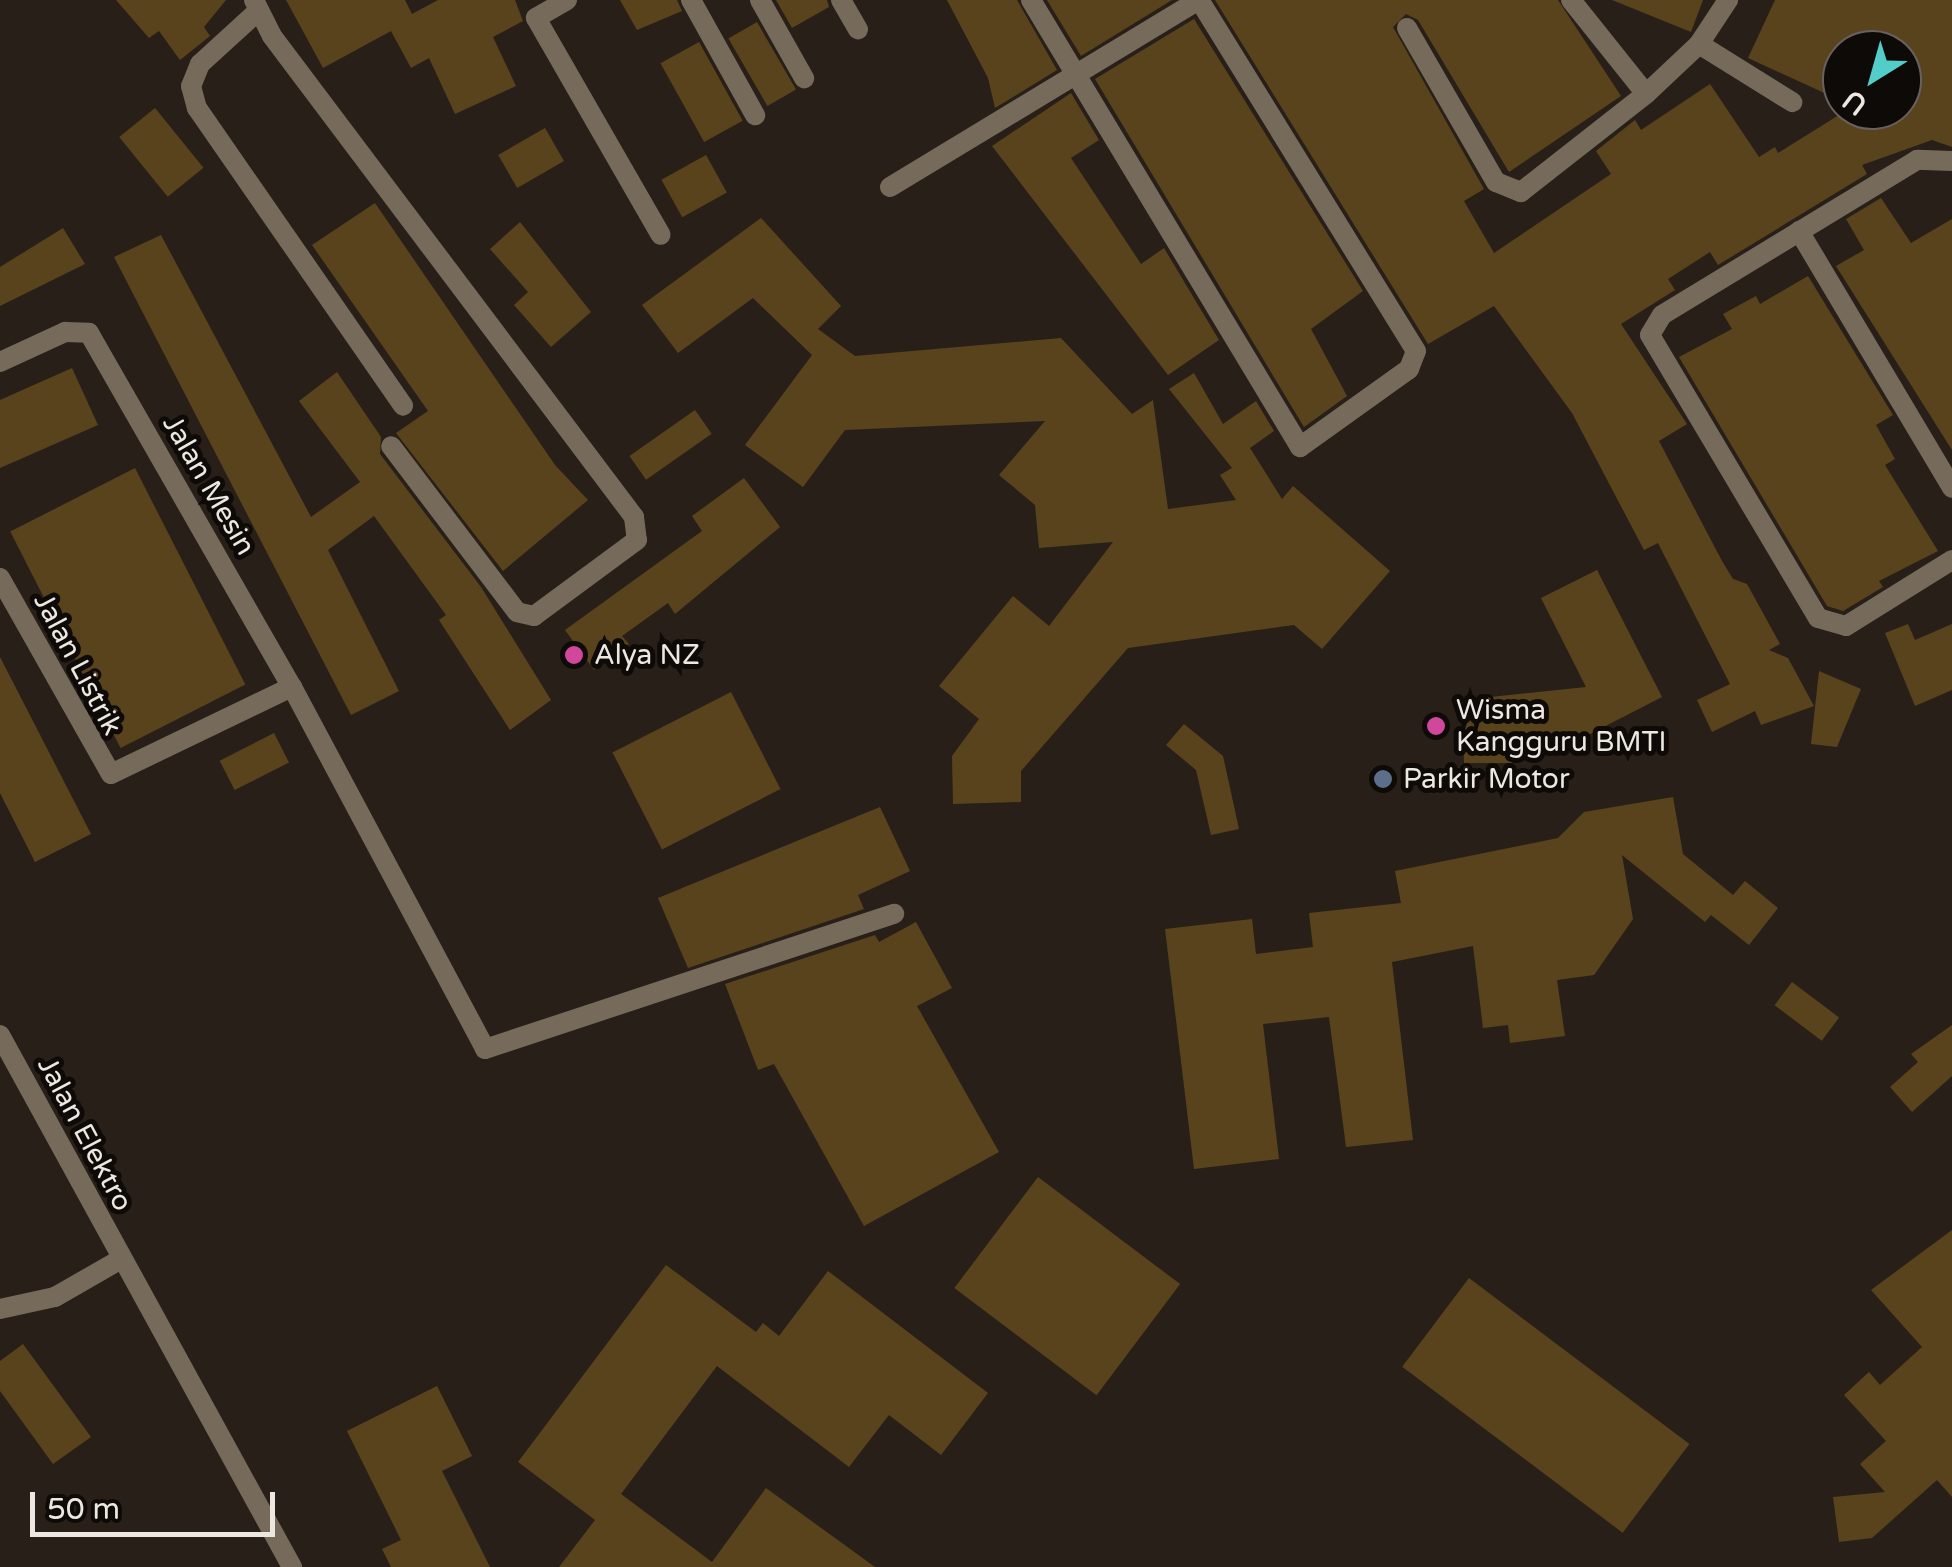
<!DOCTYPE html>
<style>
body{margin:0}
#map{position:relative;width:1952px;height:1567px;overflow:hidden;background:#282018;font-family:"Varela Round",sans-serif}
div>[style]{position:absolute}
.building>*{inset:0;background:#59431c;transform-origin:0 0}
.street>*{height:20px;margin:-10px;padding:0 10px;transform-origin:10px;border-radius:10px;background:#766b5a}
.dots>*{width:28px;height:28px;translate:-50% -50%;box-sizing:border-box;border:5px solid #0e0a07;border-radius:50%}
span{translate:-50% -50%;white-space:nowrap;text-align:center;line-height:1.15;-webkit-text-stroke:10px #0e0a07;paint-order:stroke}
.street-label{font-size:28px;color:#ede7e2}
.poi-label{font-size:28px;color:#ede7e2}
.left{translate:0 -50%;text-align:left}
.north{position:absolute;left:1822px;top:30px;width:100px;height:100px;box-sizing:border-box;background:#0e0a07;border:2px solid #67625f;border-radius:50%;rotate:217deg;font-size:28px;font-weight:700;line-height:40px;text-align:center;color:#ede7e2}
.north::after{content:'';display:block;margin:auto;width:35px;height:45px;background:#53cdca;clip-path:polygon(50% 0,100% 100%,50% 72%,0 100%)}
.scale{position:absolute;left:30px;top:1492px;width:245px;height:45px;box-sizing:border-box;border:5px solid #ede7e2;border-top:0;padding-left:12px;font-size:30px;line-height:35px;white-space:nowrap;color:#ede7e2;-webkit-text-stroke:8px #0e0a07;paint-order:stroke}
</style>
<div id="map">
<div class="building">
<div style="clip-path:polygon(116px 0,226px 0,204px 27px,210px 36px,180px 60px,159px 31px,149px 38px)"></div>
<div style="clip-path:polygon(286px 0,405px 0,412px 14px,438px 0,515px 0,523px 21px,493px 37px,516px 86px,455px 114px,429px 58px,411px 68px,391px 31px,323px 68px)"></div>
<div style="clip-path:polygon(620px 0,677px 0,682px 11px,637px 30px)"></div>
<div style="clip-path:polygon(776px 0,827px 0,829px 7px,792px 28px)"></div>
<div style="clip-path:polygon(947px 0,1017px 0,1057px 70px,995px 108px,988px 78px)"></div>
<div style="clip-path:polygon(1047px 0,1172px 0,1081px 56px)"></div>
<div style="clip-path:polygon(1215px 0,1558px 0,1621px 96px,1509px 172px,1418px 20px,1406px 14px,1393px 27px,1484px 189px,1464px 201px,1494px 253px,1611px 174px,1596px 151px,1635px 120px,1641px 130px,1710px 84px,1759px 157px,1775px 147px,1778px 153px,1847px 110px,1902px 110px,1902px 50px,1842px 50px,1842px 101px,1748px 58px,1775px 0,1952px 0,1952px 147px,1932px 140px,1862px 165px,1867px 174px,1718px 265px,1710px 252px,1668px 279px,1675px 290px,1621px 324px,1687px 424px,1659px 441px,1722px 561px,1733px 579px,1747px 584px,1780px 644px,1769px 650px,1788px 658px,1814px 706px,1761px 725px,1755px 711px,1712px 732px,1697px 700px,1730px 684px,1658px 543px,1644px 550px,1572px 413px,1494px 306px,1428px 344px)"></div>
<div style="clip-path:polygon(1612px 0,1703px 0,1691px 32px)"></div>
<div style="clip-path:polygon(1194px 19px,1363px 291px,1311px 329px,1347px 396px,1304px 427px,1095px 79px)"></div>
<div style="left:757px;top:22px;width:78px;height:33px;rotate:60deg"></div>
<div style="left:699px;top:42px;width:90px;height:44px;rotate:61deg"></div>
<div style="clip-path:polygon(1071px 93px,1099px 140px,1071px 158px,1141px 264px,1164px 248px,1219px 340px,1168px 375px,992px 146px)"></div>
<div style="left:155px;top:108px;width:77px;height:46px;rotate:51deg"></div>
<div style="left:545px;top:128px;width:38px;height:54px;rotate:60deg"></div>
<div style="left:706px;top:155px;width:43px;height:51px;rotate:61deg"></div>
<div style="clip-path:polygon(1881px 198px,1911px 243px,1952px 219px,1952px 450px,1836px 266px,1864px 250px,1846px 219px)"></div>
<div style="clip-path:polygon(375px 203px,555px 465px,588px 500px,503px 571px,396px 433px,428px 411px,312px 245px)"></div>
<div style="clip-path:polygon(761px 218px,841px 306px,818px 329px,855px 356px,1061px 338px,1132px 414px,1153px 400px,1168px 509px,1236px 500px,1220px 475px,1232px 468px,1169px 389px,1194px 373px,1223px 424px,1256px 401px,1274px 431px,1250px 448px,1282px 499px,1293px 486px,1390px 571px,1322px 649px,1294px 625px,1128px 648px,1021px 771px,1021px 802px,953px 804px,952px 756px,979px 719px,939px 686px,1013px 596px,1049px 626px,1113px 542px,1039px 548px,1035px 505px,999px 475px,1045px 421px,845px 430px,803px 487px,745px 445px,812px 355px,753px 298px,678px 353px,642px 305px)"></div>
<div style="clip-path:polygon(520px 222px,591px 312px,551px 347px,514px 305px,528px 292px,490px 249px)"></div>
<div style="clip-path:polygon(63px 228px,85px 264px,0 306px,0 267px)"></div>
<div style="clip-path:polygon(161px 235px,311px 517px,360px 482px,299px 401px,337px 372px,381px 437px,380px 454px,481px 587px,551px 700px,510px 730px,439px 620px,446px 615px,374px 516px,328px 550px,399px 691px,351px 715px,114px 257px)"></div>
<div style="clip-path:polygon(1808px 276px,1893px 415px,1876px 425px,1895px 459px,1885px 465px,1938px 551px,1879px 581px,1883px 587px,1843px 611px,1827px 606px,1679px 357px,1732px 329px,1723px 314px,1756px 296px,1760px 304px)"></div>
<div style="clip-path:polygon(72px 368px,98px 425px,0 468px,0 400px)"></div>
<div style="left:695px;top:410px;width:29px;height:80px;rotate:55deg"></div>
<div style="left:135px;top:468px;width:243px;height:140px;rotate:63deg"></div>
<div style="clip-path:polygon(744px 478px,780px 527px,675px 614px,668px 603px,622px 636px,629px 644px,594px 670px,565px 630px,702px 531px,692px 516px)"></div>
<div style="clip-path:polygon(1597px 570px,1662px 697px,1588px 735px,1511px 742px,1512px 763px,1464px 763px,1462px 700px,1586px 687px,1541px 598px)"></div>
<div style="clip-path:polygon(1908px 624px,1915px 640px,1952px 624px,1952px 690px,1915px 706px,1885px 633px)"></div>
<div style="clip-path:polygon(0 657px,91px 834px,35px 862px,0 793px)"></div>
<div style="clip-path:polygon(1819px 671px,1861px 689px,1837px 747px,1811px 744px)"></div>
<div style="left:731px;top:692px;width:109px;height:133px;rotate:63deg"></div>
<div style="clip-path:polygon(1184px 724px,1223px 756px,1239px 829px,1211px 835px,1196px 770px,1166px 745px)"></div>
<div style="left:274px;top:733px;width:33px;height:61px;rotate:63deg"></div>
<div style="clip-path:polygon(1673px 797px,1683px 854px,1733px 895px,1745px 881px,1778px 908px,1749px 945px,1711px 915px,1705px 922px,1622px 855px,1633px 919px,1594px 975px,1557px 980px,1565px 1036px,1510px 1043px,1508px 1025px,1483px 1028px,1473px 946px,1392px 962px,1413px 1140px,1346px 1147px,1329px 1017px,1263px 1024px,1279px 1159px,1194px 1169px,1165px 929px,1252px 919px,1256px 954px,1313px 947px,1309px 913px,1401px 903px,1395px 871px,1558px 838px,1584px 812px)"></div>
<div style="clip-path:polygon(880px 807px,910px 871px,858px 895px,864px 909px,688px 968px,658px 898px)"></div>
<div style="clip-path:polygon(916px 922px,952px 988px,917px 1006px,999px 1152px,864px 1226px,774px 1064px,758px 1070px,725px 984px,875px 935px,879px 942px)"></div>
<div style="left:1792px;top:982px;width:59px;height:29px;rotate:37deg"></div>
<div style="clip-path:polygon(1952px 1025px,1952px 1076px,1912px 1112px,1890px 1087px,1918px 1062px,1911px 1054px)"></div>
<div style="left:1038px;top:1177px;width:178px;height:139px;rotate:37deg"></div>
<div style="clip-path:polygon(1952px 1230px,1952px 1497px,1937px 1480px,1872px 1538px,1839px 1542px,1833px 1497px,1885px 1492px,1860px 1464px,1886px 1441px,1844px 1395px,1869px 1372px,1880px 1385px,1922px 1347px,1871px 1290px)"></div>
<div style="clip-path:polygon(666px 1265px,756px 1332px,763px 1323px,779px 1336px,828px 1271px,988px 1393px,941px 1455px,889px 1415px,849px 1467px,717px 1366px,621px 1494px,712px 1562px,766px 1488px,875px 1567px,559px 1567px,595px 1520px,518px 1462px)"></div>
<div style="left:1469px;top:1278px;width:276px;height:111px;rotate:37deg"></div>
<div style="clip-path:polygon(23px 1344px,91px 1437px,53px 1464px,0 1391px,0 1361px)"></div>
<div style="clip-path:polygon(437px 1386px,472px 1456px,442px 1471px,490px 1567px,391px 1567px,382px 1549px,401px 1540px,347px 1431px)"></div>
</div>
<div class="street">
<div style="left:254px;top:0;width:40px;rotate:63.4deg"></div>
<div style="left:272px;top:36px;width:602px;rotate:53.03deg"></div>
<div style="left:634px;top:517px;width:23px;rotate:83deg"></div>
<div style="left:637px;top:540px;width:128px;rotate:143.6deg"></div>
<div style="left:534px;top:616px;width:17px;rotate:-167deg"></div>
<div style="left:517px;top:612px;width:208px;rotate:-127.2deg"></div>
<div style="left:567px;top:0;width:36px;rotate:150deg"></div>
<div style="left:536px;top:18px;width:250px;rotate:60.1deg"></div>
<div style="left:691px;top:0;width:132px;rotate:60.9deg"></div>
<div style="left:760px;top:0;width:90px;rotate:60.6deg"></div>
<div style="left:841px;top:0;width:34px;rotate:60deg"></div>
<div style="left:1031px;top:0;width:522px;rotate:58.96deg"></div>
<div style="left:1300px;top:447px;width:134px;rotate:-35.6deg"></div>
<div style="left:1409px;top:369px;width:19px;rotate:-69deg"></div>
<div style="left:1416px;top:351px;width:413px;rotate:-121.7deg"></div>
<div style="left:1571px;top:0;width:120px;rotate:51.4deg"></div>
<div style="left:257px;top:12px;width:77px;rotate:137.6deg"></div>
<div style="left:200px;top:64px;width:24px;rotate:112deg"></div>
<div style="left:191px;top:86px;width:23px;rotate:75deg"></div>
<div style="left:197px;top:108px;width:362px;rotate:55.3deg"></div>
<div style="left:1407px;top:28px;width:178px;rotate:60deg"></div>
<div style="left:1496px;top:182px;width:27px;rotate:22deg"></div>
<div style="left:1521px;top:192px;width:159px;rotate:-38.1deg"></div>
<div style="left:1646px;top:94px;width:73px;rotate:-43.3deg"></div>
<div style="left:1699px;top:44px;width:53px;rotate:-56.6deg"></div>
<div style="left:1699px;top:44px;width:110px;rotate:31.9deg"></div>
<div style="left:1952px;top:161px;width:35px;rotate:-178deg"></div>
<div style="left:1917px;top:160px;width:298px;rotate:148.7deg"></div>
<div style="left:1662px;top:315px;width:23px;rotate:121deg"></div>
<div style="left:1650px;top:335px;width:329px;rotate:59.3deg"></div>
<div style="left:1818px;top:618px;width:29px;rotate:16deg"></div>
<div style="left:1846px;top:626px;width:125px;rotate:-31.9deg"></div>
<div style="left:890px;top:187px;width:361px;rotate:-31.2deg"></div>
<div style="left:1799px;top:231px;width:299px;rotate:59.2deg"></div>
<div style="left:0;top:362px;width:72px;rotate:-24.8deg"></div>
<div style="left:65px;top:332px;width:24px;rotate:2deg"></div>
<div style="left:89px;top:333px;width:408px;rotate:60.2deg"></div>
<div style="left:292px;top:687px;width:410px;rotate:61.9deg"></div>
<div style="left:485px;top:1049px;width:431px;rotate:-18.3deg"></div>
<div style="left:0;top:578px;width:225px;rotate:60.5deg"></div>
<div style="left:111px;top:774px;width:201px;rotate:-25.7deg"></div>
<div style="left:0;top:1035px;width:607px;rotate:61.24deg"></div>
<div style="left:0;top:1309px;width:56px;rotate:-12.3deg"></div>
<div style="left:55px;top:1297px;width:76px;rotate:-29.9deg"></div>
</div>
<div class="dots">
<div style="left:574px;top:655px;background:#d1479c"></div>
<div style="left:1436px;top:726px;background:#d1479c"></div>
<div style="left:1383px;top:779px;background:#5c6f8a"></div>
</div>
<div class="street-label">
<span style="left:209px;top:485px;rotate:60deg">Jalan Mesin</span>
<span style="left:78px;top:664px;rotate:62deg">Jalan Listrik</span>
<span style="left:85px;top:1134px;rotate:62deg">Jalan Elektro</span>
</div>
<div class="poi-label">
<span class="left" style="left:594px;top:655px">Alya NZ</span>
<span class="left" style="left:1456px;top:726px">Wisma<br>Kangguru BMTI</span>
<span class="left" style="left:1403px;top:779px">Parkir Motor</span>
</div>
<div class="north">U</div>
<div class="scale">50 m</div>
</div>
